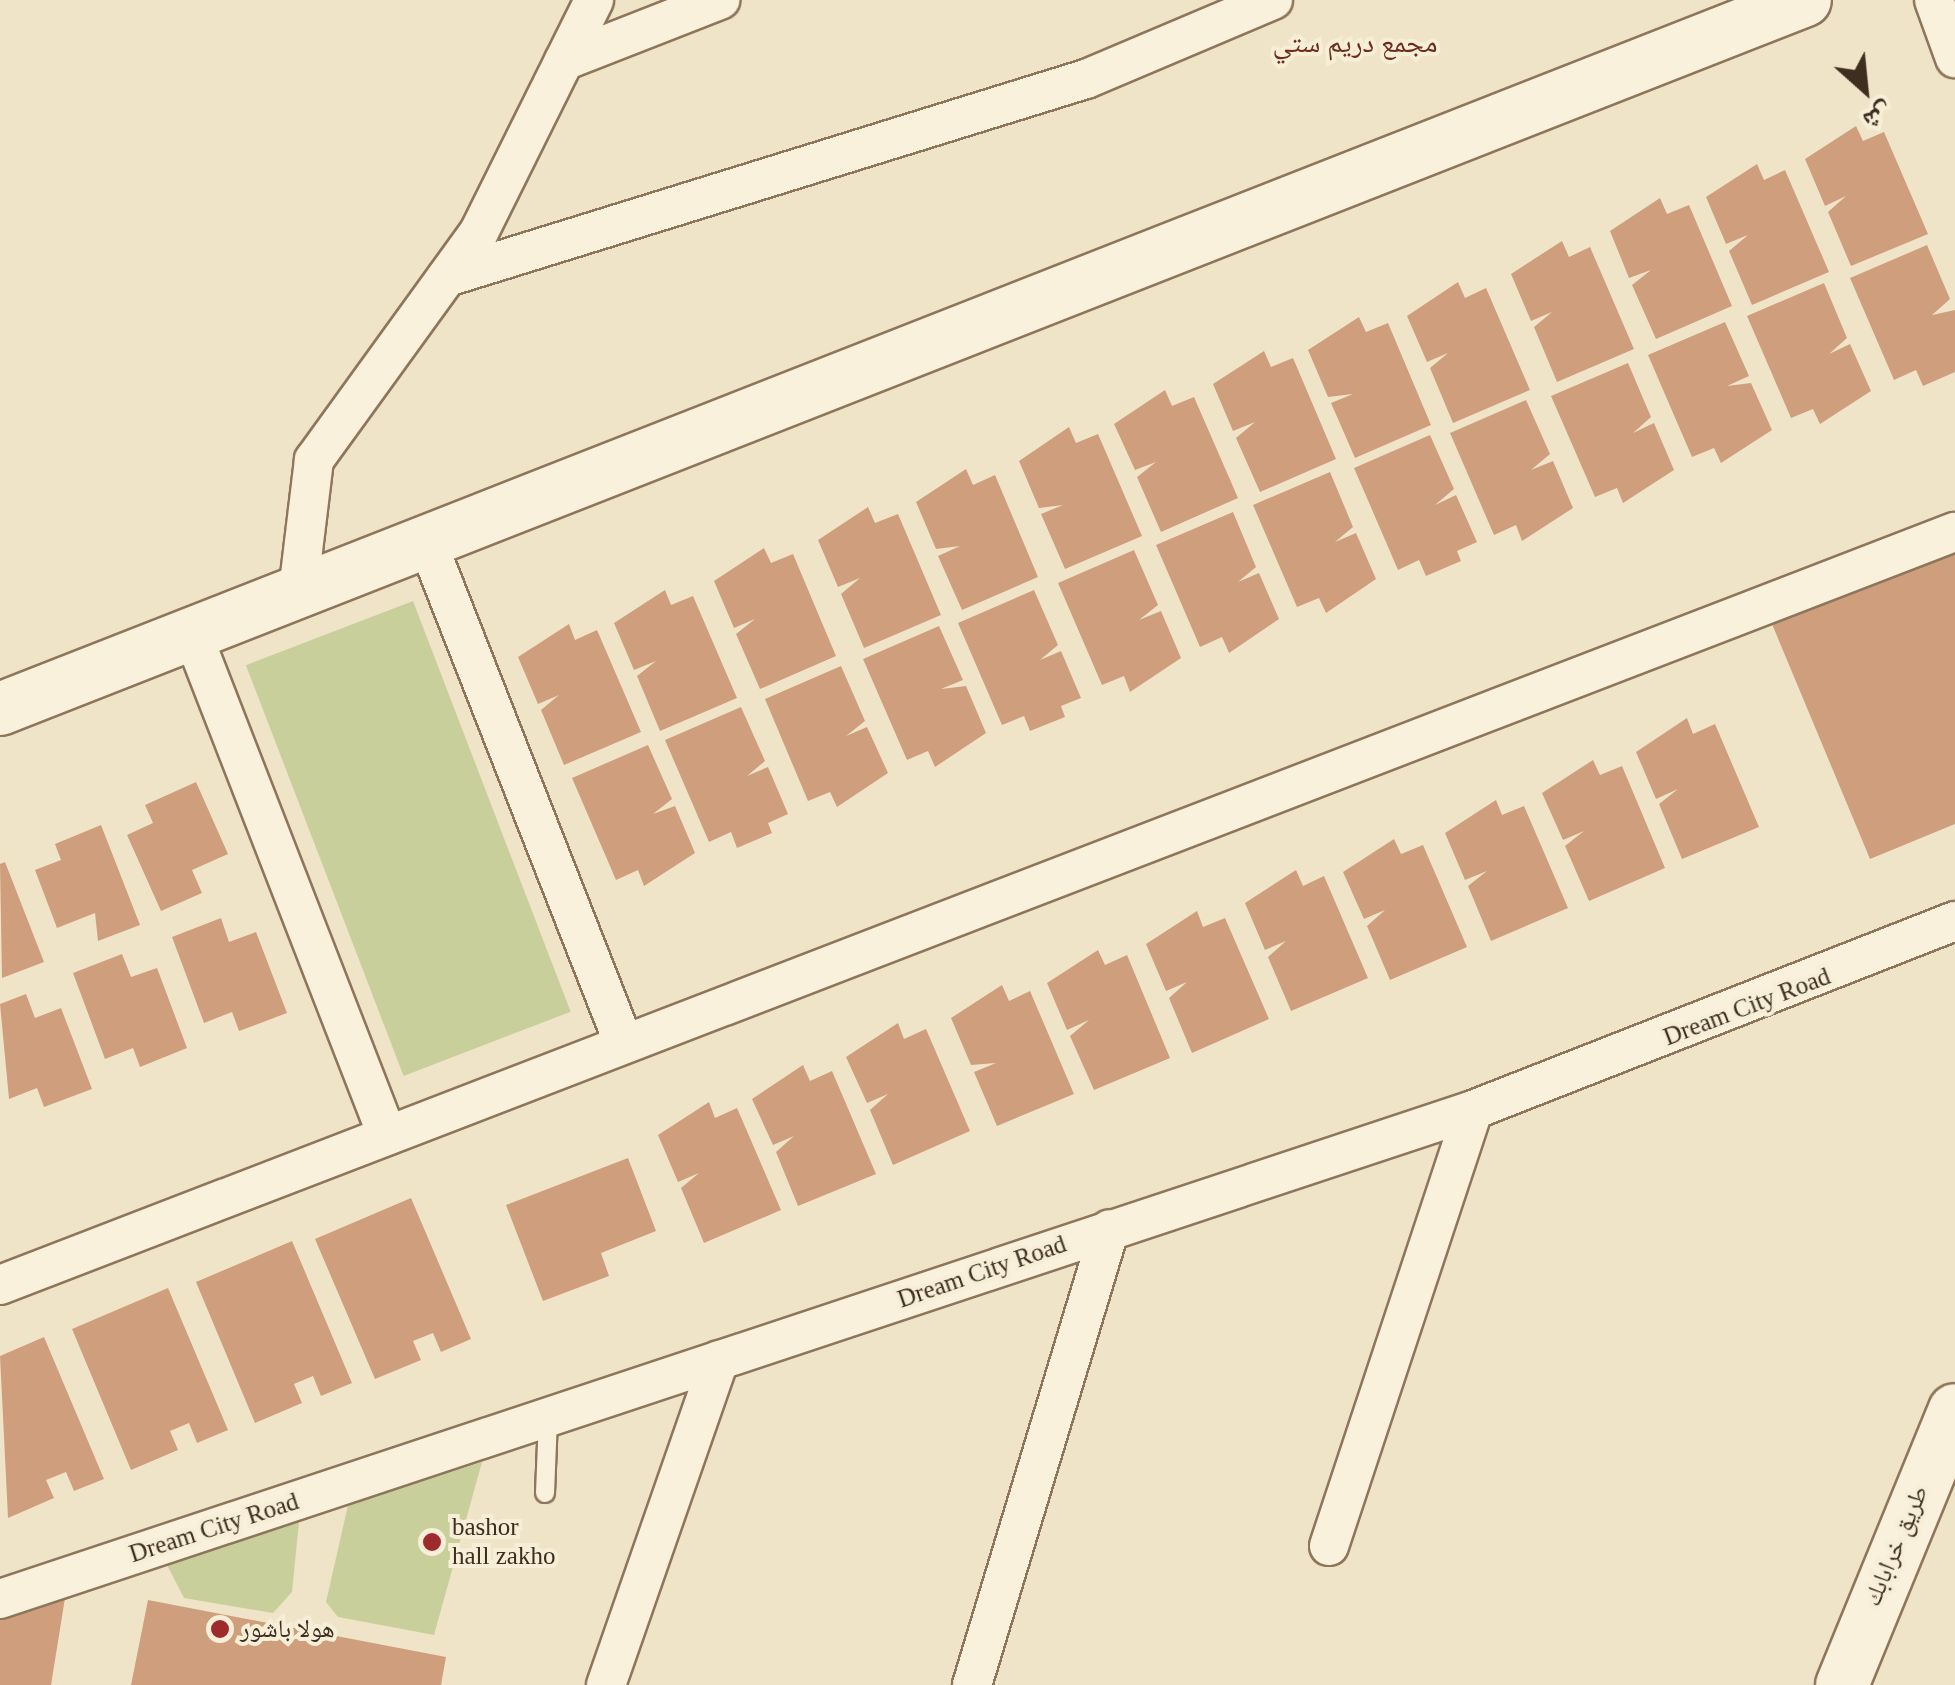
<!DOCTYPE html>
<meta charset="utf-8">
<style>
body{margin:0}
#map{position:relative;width:1955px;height:1685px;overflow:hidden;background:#f0e4c8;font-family:"Times New Roman","Noto Naskh Arabic",serif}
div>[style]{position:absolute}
.green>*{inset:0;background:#c9cf9b;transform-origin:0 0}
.building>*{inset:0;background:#cf9f7d}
.roads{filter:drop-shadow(2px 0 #8d765c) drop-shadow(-2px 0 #8d765c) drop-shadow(0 2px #8d765c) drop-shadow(0 -2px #8d765c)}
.lane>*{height:18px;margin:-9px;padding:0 9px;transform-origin:9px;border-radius:9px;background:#faf1dc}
.street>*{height:38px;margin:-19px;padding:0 19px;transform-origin:19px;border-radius:19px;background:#faf1dc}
.secondary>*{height:52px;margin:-26px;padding:0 26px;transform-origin:26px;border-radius:26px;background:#faf1dc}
.dots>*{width:28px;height:28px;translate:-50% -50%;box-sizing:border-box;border:5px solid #f7eed8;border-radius:50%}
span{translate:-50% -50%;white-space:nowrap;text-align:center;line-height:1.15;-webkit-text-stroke:8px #f7eed8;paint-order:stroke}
.street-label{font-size:25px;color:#3d2e20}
.poi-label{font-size:25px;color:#3d2e20}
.left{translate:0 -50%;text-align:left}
.neighbourhood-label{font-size:28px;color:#6b2e1e}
.north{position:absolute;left:1815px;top:40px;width:100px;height:100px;-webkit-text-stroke:8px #f7eed8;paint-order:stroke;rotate:153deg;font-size:28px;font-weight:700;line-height:40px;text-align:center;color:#3d2e20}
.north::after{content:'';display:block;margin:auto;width:35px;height:45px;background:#3d2e20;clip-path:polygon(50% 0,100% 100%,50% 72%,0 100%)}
</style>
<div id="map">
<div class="green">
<div style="left:413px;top:601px;width:440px;height:179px;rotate:69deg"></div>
<div style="clip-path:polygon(482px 1462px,434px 1635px,338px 1617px,326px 1602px,348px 1505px)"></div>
<div style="clip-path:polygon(299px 1522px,292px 1592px,273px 1613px,184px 1598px,167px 1565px)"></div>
</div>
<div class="building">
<div style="clip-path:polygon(1856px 126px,1863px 141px,1884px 132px,1928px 234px,1851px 266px,1828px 212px,1846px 196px,1825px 206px,1805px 159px)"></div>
<div style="clip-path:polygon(1757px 164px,1764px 180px,1785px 170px,1829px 272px,1752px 305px,1729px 251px,1748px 235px,1726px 244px,1706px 197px)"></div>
<div style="clip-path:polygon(1660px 198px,1667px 214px,1689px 205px,1732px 306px,1656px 339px,1632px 285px,1651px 270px,1629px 278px,1610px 231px)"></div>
<div style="clip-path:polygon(1562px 241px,1569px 257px,1590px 247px,1634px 349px,1557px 382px,1534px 327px,1552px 312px,1531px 321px,1511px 274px)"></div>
<div style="clip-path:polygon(1927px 245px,1950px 299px,1932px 315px,1955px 310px,1955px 372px,1923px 386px,1916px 370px,1894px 380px,1850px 278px)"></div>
<div style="clip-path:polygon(1458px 282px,1465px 298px,1486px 288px,1530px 390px,1453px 423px,1430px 368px,1448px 353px,1427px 362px,1407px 316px)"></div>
<div style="clip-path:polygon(1824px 283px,1847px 338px,1829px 354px,1850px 344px,1871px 391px,1820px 424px,1813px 409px,1791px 418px,1747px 316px)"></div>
<div style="clip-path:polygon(1359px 317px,1366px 332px,1388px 323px,1431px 425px,1355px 458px,1331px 403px,1353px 394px,1328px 397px,1308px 350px)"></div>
<div style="clip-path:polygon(1725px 322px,1749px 376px,1727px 386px,1751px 383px,1772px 430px,1721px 463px,1714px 448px,1692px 457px,1648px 355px)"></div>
<div style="clip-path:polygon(1264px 351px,1271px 367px,1293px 358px,1336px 459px,1260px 492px,1236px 438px,1255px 422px,1233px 431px,1213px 384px)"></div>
<div style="clip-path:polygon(1628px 363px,1651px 417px,1633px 433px,1654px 423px,1674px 470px,1623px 503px,1617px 488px,1595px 497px,1551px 396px)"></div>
<div style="clip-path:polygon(1165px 390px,1172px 406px,1194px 397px,1238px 498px,1161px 532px,1137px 477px,1156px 462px,1135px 470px,1114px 424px)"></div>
<div style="clip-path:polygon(1526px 400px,1550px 454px,1531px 470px,1553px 461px,1573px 508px,1522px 541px,1516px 525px,1494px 535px,1450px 433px)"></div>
<div style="clip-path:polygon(1069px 427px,1076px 443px,1098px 434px,1142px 536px,1065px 569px,1041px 514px,1063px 505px,1039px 508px,1019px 461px)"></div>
<div style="clip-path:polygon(1430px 435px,1454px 489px,1435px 505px,1456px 495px,1477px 542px,1457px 551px,1461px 561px,1426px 576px,1419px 560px,1398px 570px,1354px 468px)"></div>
<div style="clip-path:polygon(966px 469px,973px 485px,995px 475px,1038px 577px,962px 610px,938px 556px,960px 546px,936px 549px,916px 502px)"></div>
<div style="clip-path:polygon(1330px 472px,1353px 527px,1335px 542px,1356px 533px,1376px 579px,1326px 613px,1319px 598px,1297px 607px,1253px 505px)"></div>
<div style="clip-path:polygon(868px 507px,875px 523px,898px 514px,941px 615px,864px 648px,841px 594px,860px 578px,838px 587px,818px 540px)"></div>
<div style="clip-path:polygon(1233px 512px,1256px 567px,1238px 582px,1259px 573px,1279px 619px,1229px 653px,1222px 637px,1200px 647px,1156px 545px)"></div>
<div style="clip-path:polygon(1955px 547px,1955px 824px,1870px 859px,1772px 624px)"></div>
<div style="clip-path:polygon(764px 548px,771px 563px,793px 554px,836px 656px,760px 689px,736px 634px,755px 619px,734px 628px,714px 581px)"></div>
<div style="clip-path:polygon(1134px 550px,1158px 605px,1139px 620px,1161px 611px,1181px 658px,1130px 692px,1124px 676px,1102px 685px,1058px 583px)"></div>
<div style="clip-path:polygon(665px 590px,671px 605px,693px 596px,737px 698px,660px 731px,637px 676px,656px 661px,634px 670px,614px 623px)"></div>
<div style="clip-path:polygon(1034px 590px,1058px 645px,1040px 660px,1061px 651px,1081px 698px,1061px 706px,1065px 717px,1030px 731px,1024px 716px,1002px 725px,958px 623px)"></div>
<div style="clip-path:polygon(569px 624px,575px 640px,597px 630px,641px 732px,564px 765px,541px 710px,559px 695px,538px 704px,518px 657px)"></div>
<div style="clip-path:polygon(939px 626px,963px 680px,941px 689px,966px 686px,986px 733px,935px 767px,928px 751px,907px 760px,863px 659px)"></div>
<div style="clip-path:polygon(841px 666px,865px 721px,846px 736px,867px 727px,888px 773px,837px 807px,830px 792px,808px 801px,765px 699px)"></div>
<div style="clip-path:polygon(741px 707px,765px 761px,747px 776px,768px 767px,788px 814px,768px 823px,772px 833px,737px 848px,731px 832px,709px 842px,665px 740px)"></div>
<div style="clip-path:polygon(1687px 718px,1693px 734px,1715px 724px,1759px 827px,1682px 859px,1659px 804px,1678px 789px,1656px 799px,1636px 752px)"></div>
<div style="clip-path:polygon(648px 745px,672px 799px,653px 814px,675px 806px,695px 853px,644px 886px,638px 870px,616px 880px,572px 778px)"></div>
<div style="clip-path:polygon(1593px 760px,1600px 775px,1622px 766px,1665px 868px,1589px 901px,1565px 846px,1584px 831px,1563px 840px,1542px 793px)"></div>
<div style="clip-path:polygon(196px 782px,228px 854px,192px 870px,202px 893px,161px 911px,127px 835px,153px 823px,145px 805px)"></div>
<div style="clip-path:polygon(1496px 800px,1502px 815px,1524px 806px,1568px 908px,1491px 941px,1468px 886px,1487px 871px,1465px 880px,1445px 833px)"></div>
<div style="clip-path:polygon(101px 825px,140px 925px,98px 941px,95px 913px,57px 928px,35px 870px,61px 860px,55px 844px)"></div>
<div style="clip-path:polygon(1394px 839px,1401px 854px,1423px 845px,1467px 947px,1390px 980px,1367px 926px,1385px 910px,1364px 919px,1343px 872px)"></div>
<div style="clip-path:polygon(5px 862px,44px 962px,2px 978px,0 864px)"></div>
<div style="clip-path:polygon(1296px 870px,1303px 886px,1324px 876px,1368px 978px,1291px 1011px,1268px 957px,1286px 941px,1265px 950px,1245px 903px)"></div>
<div style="clip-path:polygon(1197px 911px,1203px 927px,1225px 918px,1269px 1019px,1192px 1053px,1169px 998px,1187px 982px,1166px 991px,1146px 944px)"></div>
<div style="clip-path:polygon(221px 918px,229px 942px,256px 932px,287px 1013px,239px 1031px,232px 1012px,204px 1023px,172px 937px)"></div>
<div style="clip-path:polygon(1098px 950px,1105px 965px,1127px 955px,1170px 1058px,1094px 1090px,1070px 1036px,1089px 1020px,1067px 1030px,1047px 983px)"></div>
<div style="clip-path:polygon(122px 954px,131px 977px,157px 968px,187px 1048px,140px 1067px,133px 1048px,105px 1059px,73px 973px)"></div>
<div style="clip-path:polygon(1002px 985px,1009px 1001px,1030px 991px,1074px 1094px,997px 1126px,974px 1072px,996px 1063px,971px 1065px,951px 1018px)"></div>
<div style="clip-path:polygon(26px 994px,35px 1018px,61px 1008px,92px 1089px,44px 1107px,37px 1088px,9px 1099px,0 1004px)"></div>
<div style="clip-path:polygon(898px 1023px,904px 1039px,926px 1029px,970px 1131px,893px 1165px,870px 1110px,888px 1094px,867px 1103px,846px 1057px)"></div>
<div style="clip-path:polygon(803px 1065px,810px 1081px,832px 1071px,876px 1174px,798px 1206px,776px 1152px,794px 1136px,773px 1145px,752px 1099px)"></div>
<div style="clip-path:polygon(709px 1102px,715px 1118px,737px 1108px,781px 1210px,704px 1243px,681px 1188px,699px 1173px,678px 1182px,658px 1135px)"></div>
<div style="clip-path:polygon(628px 1158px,656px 1231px,601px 1253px,609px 1276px,543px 1301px,506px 1205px)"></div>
<div style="clip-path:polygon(411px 1198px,471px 1339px,441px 1352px,433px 1333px,413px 1341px,421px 1360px,375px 1379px,315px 1239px)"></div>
<div style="clip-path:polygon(292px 1241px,352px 1383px,321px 1396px,313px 1376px,294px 1384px,302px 1403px,255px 1423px,196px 1282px)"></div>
<div style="clip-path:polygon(168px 1288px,228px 1430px,197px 1443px,189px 1423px,170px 1431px,178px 1450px,131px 1470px,72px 1329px)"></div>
<div style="clip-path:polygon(44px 1337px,104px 1479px,74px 1491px,66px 1472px,46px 1480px,54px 1498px,8px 1518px,0 1356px)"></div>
<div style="clip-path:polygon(65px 1598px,51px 1685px,0 1685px,0 1620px)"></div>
<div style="clip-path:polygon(148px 1600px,446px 1657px,441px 1685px,131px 1685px)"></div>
</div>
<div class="roads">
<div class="lane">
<div style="left:545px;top:1493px;width:76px;rotate:-87.7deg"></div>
</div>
<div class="street">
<div style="left:1934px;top:0;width:62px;rotate:70.1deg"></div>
<div style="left:564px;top:61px;width:168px;rotate:-21.4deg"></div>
<div style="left:447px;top:277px;width:669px;rotate:-17.22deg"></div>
<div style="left:1086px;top:79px;width:203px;rotate:-22.9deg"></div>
<div style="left:427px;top:542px;width:539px;rotate:68.57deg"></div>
<div style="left:298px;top:592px;width:133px;rotate:-83.1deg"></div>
<div style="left:314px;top:460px;width:281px;rotate:-54.1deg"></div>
<div style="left:479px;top:232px;width:259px;rotate:-63.6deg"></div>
<div style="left:192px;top:633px;width:539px;rotate:68.77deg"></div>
<div style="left:0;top:1285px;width:2095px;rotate:-21.07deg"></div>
<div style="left:1329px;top:1546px;width:459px;rotate:-71.7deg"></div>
<div style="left:0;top:1599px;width:1552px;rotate:-18.36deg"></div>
<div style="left:1473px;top:1110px;width:518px;rotate:-21.41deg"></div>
<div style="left:606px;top:1685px;width:344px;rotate:-70.8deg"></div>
<div style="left:972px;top:1685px;width:476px;rotate:-73.2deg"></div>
</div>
<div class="secondary">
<div style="left:0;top:709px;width:1939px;rotate:-21.44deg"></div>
<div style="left:1842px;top:1685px;width:297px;rotate:-67.7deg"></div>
</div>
</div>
<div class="dots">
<div style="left:432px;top:1542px;background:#9e2a2b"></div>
<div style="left:220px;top:1629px;background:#9e2a2b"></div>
</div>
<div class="street-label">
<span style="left:1747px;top:1007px;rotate:-21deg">Dream City Road</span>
<span style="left:982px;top:1272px;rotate:-19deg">Dream City Road</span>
<span style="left:214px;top:1528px;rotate:-18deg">Dream City Road</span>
<span style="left:1896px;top:1546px;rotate:-67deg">طريق خرابابك</span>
</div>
<div class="poi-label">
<span class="left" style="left:452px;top:1542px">bashor<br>hall zakho</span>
<span class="left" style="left:240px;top:1629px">هولا باشور</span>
</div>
<div class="neighbourhood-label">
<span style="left:1355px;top:43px">مجمع دريم ستي</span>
</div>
<div class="north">ش</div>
</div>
